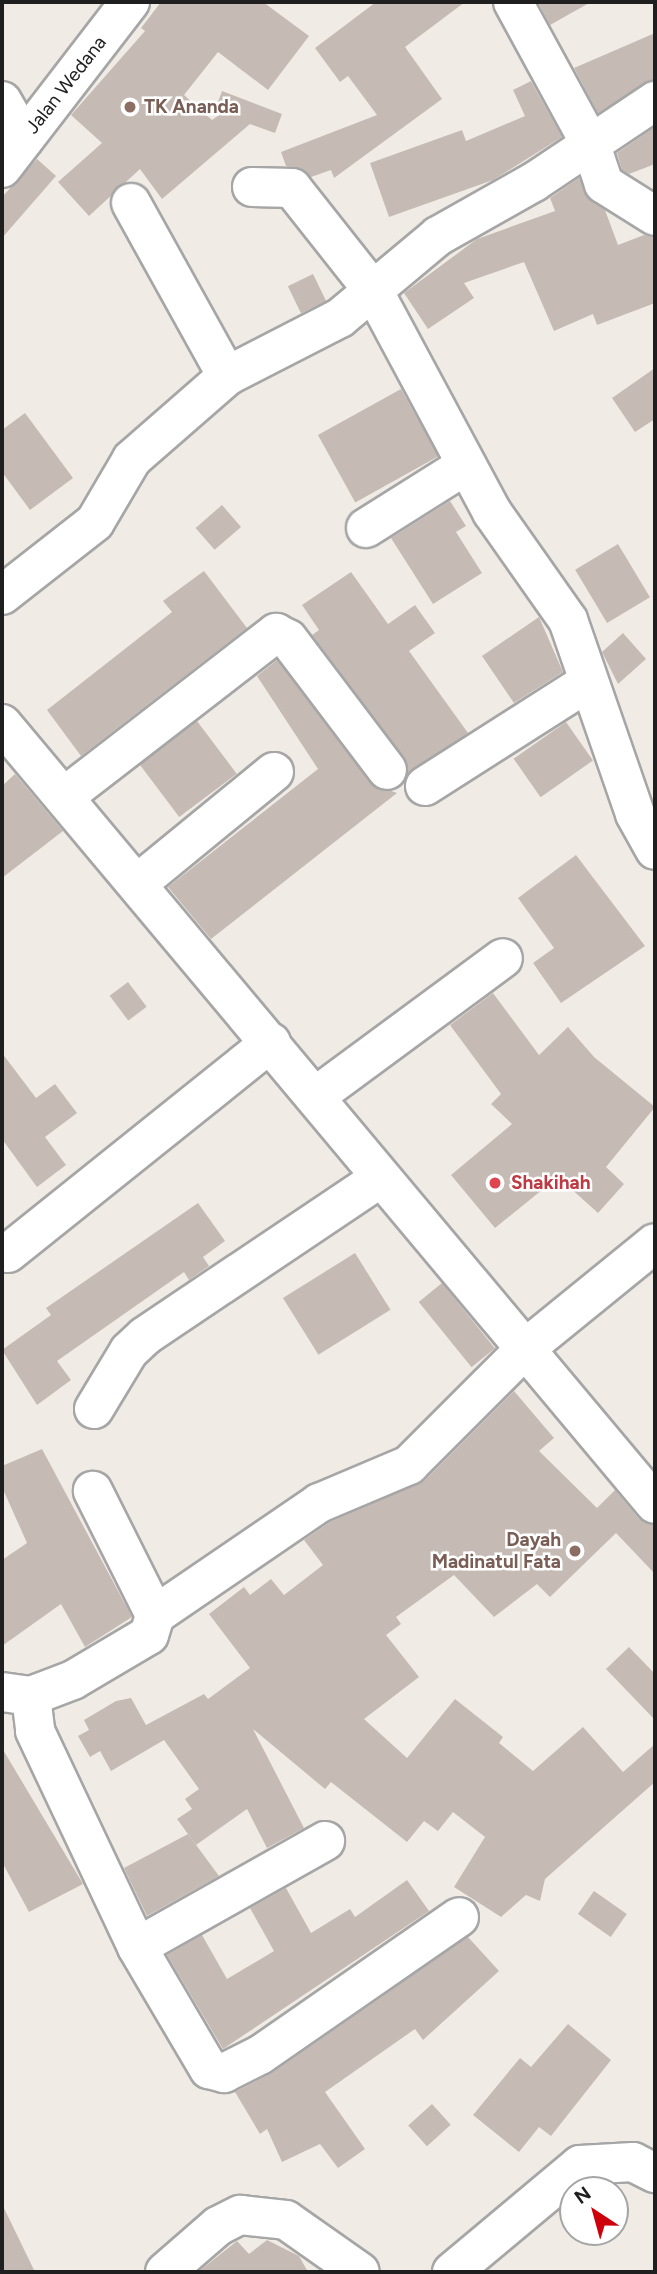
<!DOCTYPE html>
<style>
body{margin:0}
#map{position:relative;width:657px;height:2274px;overflow:hidden;background:#f0ece5;font-family:Figtree,sans-serif}
div>[style]{position:absolute}
.building>*{inset:0;background:#c5bbb4;transform-origin:0 0}
.roads{filter:drop-shadow(2px 0 #a6a6a6) drop-shadow(-2px 0 #a6a6a6) drop-shadow(0 2px #a6a6a6) drop-shadow(0 -2px #a6a6a6)}
.minor>*{height:38px;margin:-19px;padding:0 19px;transform-origin:19px;border-radius:19px;background:#fff}
.dots>*{width:19px;height:19px;translate:-50% -50%;box-sizing:border-box;border:4px solid #fff;border-radius:50%}
span{translate:-50% -50%;white-space:nowrap;text-align:center;line-height:1.15;-webkit-text-stroke:5px #fff;paint-order:stroke}
.street-label{font-size:19px;color:#1f1f1f}
.education-label{font-size:19px;color:#785e54;font-weight:700}
.left{translate:0 -50%;text-align:left}
.right{translate:-100% -50%;text-align:right}
.health-label{font-size:19px;color:#be3a42;font-weight:700}
.frame{position:absolute;inset:0;border:4px solid #1f1f1f;pointer-events:none}
.north{position:absolute;left:559px;top:2176px;width:70px;height:70px;box-sizing:border-box;background:#fff;border:2px solid #a5a5a5;border-radius:50%;rotate:324deg;font-size:19px;font-weight:700;line-height:28px;text-align:center;color:#1f1f1f}
.north::after{content:'';display:block;margin:auto;width:24px;height:32px;background:#ce000a;clip-path:polygon(50% 0,100% 100%,50% 72%,0 100%)}
</style>
<div id="map">
<div class="building">
<div style="clip-path:polygon(161px 2px,263px 2px,309px 36px,268px 90px,218px 52px,184px 95px,212px 120px,222px 113px,215px 110px,222px 91px,282px 114px,275px 133px,250px 124px,162px 199px,140px 169px,89px 216px,58px 182px,102px 143px,71px 115px,145px 31px,141px 28px)"></div>
<div style="clip-path:polygon(376px 2px,465px 2px,405px 47px,442px 99px,334px 178px,331px 170px,311px 177px,286px 166px,281px 152px,377px 115px,348px 76px,340px 82px,315px 48px)"></div>
<div style="clip-path:polygon(538px 2px,591px 2px,550px 25px)"></div>
<div style="clip-path:polygon(655px 33px,655px 79px,598px 113px,574px 68px)"></div>
<div style="clip-path:polygon(531px 81px,562px 137px,493px 180px,389px 217px,370px 163px,462px 130px,466px 141px,525px 116px,513px 90px)"></div>
<div style="clip-path:polygon(655px 127px,655px 164px,629px 174px,622px 170px,617px 153px)"></div>
<div style="clip-path:polygon(37px 159px,56px 176px,2px 238px,2px 197px)"></div>
<div style="clip-path:polygon(579px 178px,592px 202px,605px 210px,618px 245px,644px 235px,655px 238px,655px 303px,597px 325px,593px 314px,554px 331px,524px 262px,464px 283px,474px 298px,428px 329px,404px 293px,477px 239px,555px 211px,550px 198px)"></div>
<div style="left:313px;top:274px;width:30px;height:28px;rotate:64deg"></div>
<div style="clip-path:polygon(655px 368px,655px 419px,635px 432px,612px 398px)"></div>
<div style="left:401px;top:389px;width:77px;height:95px;rotate:61deg"></div>
<div style="clip-path:polygon(25px 413px,73px 478px,30px 510px,2px 472px,2px 430px)"></div>
<div style="clip-path:polygon(450px 501px,466px 526px,456px 532px,482px 573px,433px 604px,391px 538px)"></div>
<div style="left:222px;top:505px;width:29px;height:35px;rotate:49deg"></div>
<div style="left:618px;top:544px;width:62px;height:50px;rotate:59deg"></div>
<div style="clip-path:polygon(204px 571px,247px 628px,81px 756px,47px 710px,172px 612px,163px 601px)"></div>
<div style="clip-path:polygon(351px 572px,388px 624px,415px 605px,435px 633px,409px 651px,468px 733px,408px 773px,404px 757px,312px 635px,319px 630px,302px 605px)"></div>
<div style="clip-path:polygon(539px 617px,563px 672px,514px 703px,482px 656px)"></div>
<div style="clip-path:polygon(623px 633px,646px 659px,618px 684px,602px 652px)"></div>
<div style="clip-path:polygon(277px 660px,370px 783px,397px 793px,211px 939px,168px 887px,318px 769px,257px 676px)"></div>
<div style="left:197px;top:721px;width:66px;height:72px;rotate:53deg"></div>
<div style="left:566px;top:722px;width:47px;height:64px;rotate:55deg"></div>
<div style="clip-path:polygon(15px 774px,63px 831px,2px 878px,2px 786px)"></div>
<div style="clip-path:polygon(576px 855px,645px 946px,561px 1003px,533px 963px,554px 948px,518px 898px)"></div>
<div style="left:128px;top:982px;width:31px;height:23px;rotate:53deg"></div>
<div style="clip-path:polygon(493px 993px,539px 1055px,568px 1027px,594px 1057px,655px 1107px,606px 1167px,624px 1184px,598px 1213px,558px 1177px,495px 1228px,451px 1175px,512px 1124px,491px 1104px,501px 1094px,450px 1025px)"></div>
<div style="clip-path:polygon(2px 1053px,36px 1098px,55px 1084px,77px 1113px,45px 1137px,66px 1165px,37px 1187px,2px 1139px)"></div>
<div style="clip-path:polygon(198px 1203px,225px 1241px,203px 1257px,209px 1266px,189px 1280px,184px 1272px,57px 1361px,71px 1380px,37px 1405px,2px 1350px,51px 1315px,46px 1308px)"></div>
<div style="left:355px;top:1253px;width:67px;height:85px;rotate:58deg"></div>
<div style="left:442px;top:1283px;width:84px;height:30px;rotate:51deg"></div>
<div style="clip-path:polygon(514px 1391px,554px 1438px,539px 1451px,597px 1508px,615px 1490px,639px 1519px,655px 1525px,655px 1574px,616px 1533px,550px 1597px,537px 1584px,494px 1617px,454px 1575px,396px 1617px,401px 1624px,386px 1635px,419px 1677px,364px 1719px,407px 1758px,455px 1699px,503px 1737px,499px 1743px,533px 1771px,583px 1727px,623px 1772px,655px 1744px,655px 1782px,545px 1879px,540px 1901px,526px 1895px,501px 1917px,454px 1887px,485px 1837px,453px 1812px,438px 1831px,424px 1821px,407px 1842px,331px 1782px,325px 1789px,253px 1729px,304px 1828px,267px 1848px,247px 1809px,196px 1845px,177px 1819px,192px 1809px,185px 1799px,199px 1789px,164px 1740px,111px 1771px,100px 1751px,90px 1757px,78px 1736px,89px 1730px,84px 1720px,116px 1701px,131px 1698px,146px 1725px,204px 1694px,208px 1699px,250px 1668px,209px 1614px,244px 1587px,250px 1595px,271px 1579px,284px 1595px,323px 1565px,304px 1540px,330px 1522px,424px 1481px)"></div>
<div style="clip-path:polygon(42px 1449px,132px 1617px,85px 1647px,61px 1604px,2px 1646px,2px 1560px,27px 1543px,2px 1487px,2px 1466px)"></div>
<div style="clip-path:polygon(629px 1647px,655px 1674px,655px 1720px,606px 1669px)"></div>
<div style="clip-path:polygon(2px 1748px,83px 1884px,29px 1912px,2px 1862px)"></div>
<div style="clip-path:polygon(188px 1834px,219px 1876px,147px 1916px,124px 1868px)"></div>
<div style="clip-path:polygon(407px 1880px,429px 1911px,223px 2049px,167px 1955px,202px 1935px,227px 1979px,274px 1951px,250px 1908px,286px 1888px,311px 1933px,350px 1909px,355px 1917px)"></div>
<div style="left:594px;top:1891px;width:40px;height:28px;rotate:35deg"></div>
<div style="clip-path:polygon(468px 1937px,499px 1971px,423px 2040px,415px 2029px,325px 2092px,365px 2149px,338px 2168px,320px 2144px,282px 2162px,267px 2129px,260px 2134px,235px 2092px,272px 2073px)"></div>
<div style="clip-path:polygon(568px 2024px,611px 2060px,551px 2136px,539px 2127px,519px 2152px,473px 2115px,520px 2058px,531px 2067px)"></div>
<div style="left:432px;top:2104px;width:28px;height:32px;rotate:48deg"></div>
<div style="clip-path:polygon(2px 2204px,35px 2272px,2px 2272px)"></div>
<div style="clip-path:polygon(267px 2240px,299px 2256px,308px 2272px,198px 2272px,237px 2241px,249px 2254px)"></div>
</div>
<div class="roads">
<div class="minor">
<div style="left:513px;top:2px;width:163px;rotate:61.4deg"></div>
<div style="left:591px;top:145px;width:41px;rotate:71.6deg"></div>
<div style="left:604px;top:184px;width:60px;rotate:32.1deg"></div>
<div style="left:2px;top:101px;width:44px;rotate:59.9deg"></div>
<div style="left:2px;top:168px;width:210px;rotate:-52.4deg"></div>
<div style="left:252px;top:187px;width:40px;rotate:1.4deg"></div>
<div style="left:292px;top:188px;width:132px;rotate:51.7deg"></div>
<div style="left:374px;top:292px;width:250px;rotate:61.8deg"></div>
<div style="left:492px;top:512px;width:132px;rotate:54.9deg"></div>
<div style="left:568px;top:620px;width:205px;rotate:70.9deg"></div>
<div style="left:635px;top:814px;width:41px;rotate:60.9deg"></div>
<div style="left:131px;top:203px;width:198px;rotate:61deg"></div>
<div style="left:366px;top:528px;width:118px;rotate:-32.2deg"></div>
<div style="left:2px;top:595px;width:118px;rotate:-38.1deg"></div>
<div style="left:95px;top:522px;width:73px;rotate:-59.6deg"></div>
<div style="left:132px;top:459px;width:126px;rotate:-41.1deg"></div>
<div style="left:227px;top:376px;width:127px;rotate:-27.2deg"></div>
<div style="left:340px;top:318px;width:128px;rotate:-39.9deg"></div>
<div style="left:438px;top:236px;width:110px;rotate:-29.4deg"></div>
<div style="left:534px;top:182px;width:146px;rotate:-33.8deg"></div>
<div style="left:2px;top:724px;width:1017px;rotate:50.06deg"></div>
<div style="left:425px;top:786px;width:193px;rotate:-32.5deg"></div>
<div style="left:65px;top:796px;width:267px;rotate:-37.7deg"></div>
<div style="left:276px;top:633px;width:13px;rotate:27deg"></div>
<div style="left:288px;top:639px;width:164px;rotate:52.9deg"></div>
<div style="left:137px;top:884px;width:177px;rotate:-39.3deg"></div>
<div style="left:316px;top:1096px;width:232px;rotate:-36.4deg"></div>
<div style="left:8px;top:1253px;width:337px;rotate:-38.7deg"></div>
<div style="left:94px;top:1409px;width:68px;rotate:-58.9deg"></div>
<div style="left:129px;top:1351px;width:22px;rotate:-43deg"></div>
<div style="left:145px;top:1336px;width:283px;rotate:-33.9deg"></div>
<div style="left:155px;top:1615px;width:199px;rotate:-34.3deg"></div>
<div style="left:319px;top:1503px;width:98px;rotate:-22.9deg"></div>
<div style="left:409px;top:1465px;width:165px;rotate:-45deg"></div>
<div style="left:526px;top:1348px;width:166px;rotate:-39.1deg"></div>
<div style="left:2px;top:1692px;width:29px;rotate:8deg"></div>
<div style="left:31px;top:1696px;width:45px;rotate:-20.9deg"></div>
<div style="left:73px;top:1680px;width:88px;rotate:-30.6deg"></div>
<div style="left:149px;top:1635px;width:21px;rotate:-73deg"></div>
<div style="left:155px;top:1615px;width:139px;rotate:-116.6deg"></div>
<div style="left:31px;top:1696px;width:35px;rotate:83deg"></div>
<div style="left:35px;top:1731px;width:239px;rotate:64.7deg"></div>
<div style="left:137px;top:1947px;width:142px;rotate:59.5deg"></div>
<div style="left:209px;top:2069px;width:16px;rotate:15deg"></div>
<div style="left:224px;top:2073px;width:40px;rotate:-26.6deg"></div>
<div style="left:260px;top:2055px;width:242px;rotate:-34.7deg"></div>
<div style="left:137px;top:1947px;width:216px;rotate:-29.4deg"></div>
<div style="left:165px;top:2272px;width:70px;rotate:-41deg"></div>
<div style="left:218px;top:2226px;width:25px;rotate:-27deg"></div>
<div style="left:240px;top:2215px;width:46px;rotate:6.2deg"></div>
<div style="left:286px;top:2220px;width:90px;rotate:35.1deg"></div>
<div style="left:452px;top:2272px;width:167px;rotate:-39.9deg"></div>
<div style="left:580px;top:2165px;width:53px;rotate:-3.2deg"></div>
<div style="left:633px;top:2162px;width:25px;rotate:27deg"></div>
</div>
</div>
<div class="dots">
<div style="left:130px;top:107px;background:#8d6e63"></div>
<div style="left:495px;top:1183px;background:#e0444e"></div>
<div style="left:575px;top:1551px;background:#8d6e63"></div>
</div>
<div class="street-label">
<span style="left:66px;top:85px;rotate:-52deg">Jalan Wedana</span>
</div>
<div class="education-label">
<span class="left" style="left:144px;top:107px">TK Ananda</span>
<span class="right" style="left:561px;top:1551px">Dayah<br>Madinatul Fata</span>
</div>
<div class="health-label">
<span class="left" style="left:511px;top:1183px">Shakihah</span>
</div>
<div class="frame"></div>
<div class="north">N</div>
</div>
